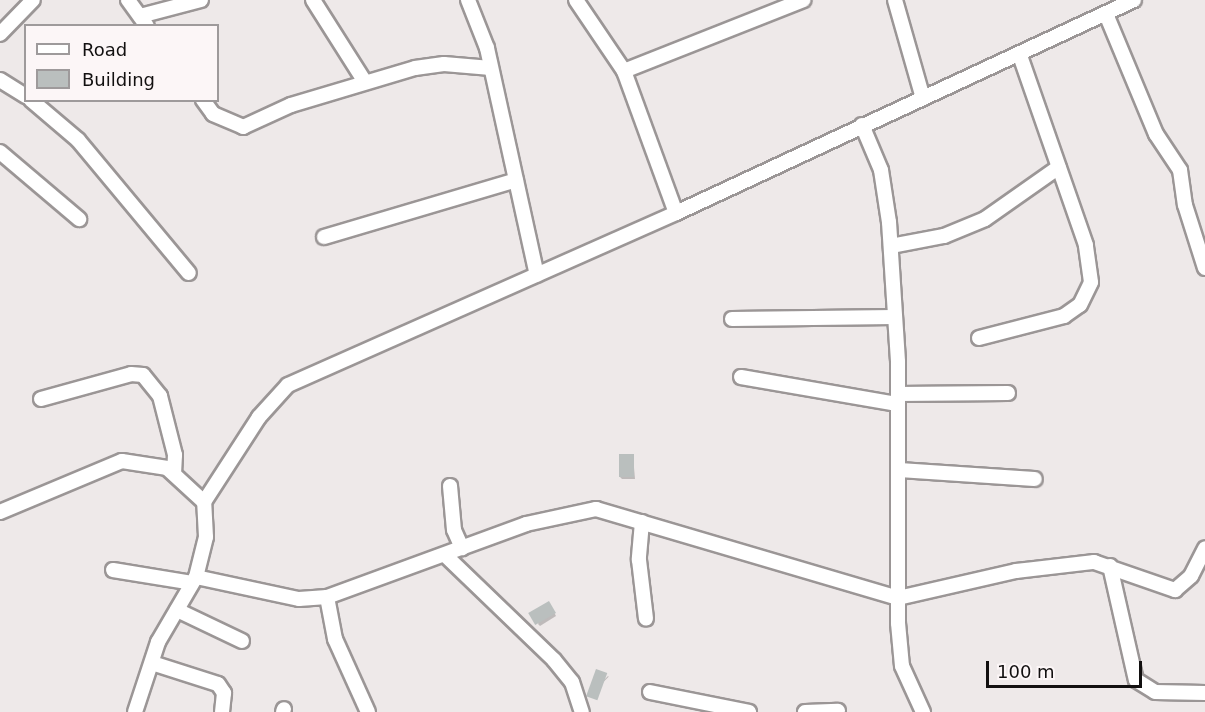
<!DOCTYPE html>
<style>
body{margin:0}
#map{position:relative;width:1205px;height:712px;overflow:hidden;background:#eee9e9;font-family:"DejaVu Sans",sans-serif}
div>[style]{position:absolute}
.shadow>*{inset:0;background:#0003;transform-origin:0 0}
.building>*{inset:0;background:#babfbe;transform-origin:0 0}
.roads{filter:drop-shadow(2px 0 #9b9696) drop-shadow(-2px 0 #9b9696) drop-shadow(0 2px #9b9696) drop-shadow(0 -2px #9b9696)}
.minor>*{height:14px;margin:-7px;padding:0 7px;transform-origin:7px;border-radius:7px;background:#fff}
span{translate:-50% -50%;white-space:nowrap;text-align:center;line-height:1.15;-webkit-text-stroke:5px #fcf6f7;paint-order:stroke}
.legend{position:absolute;left:24px;top:24px;width:195px;height:78px;box-sizing:border-box;background:#fcf6f7;border:2px solid #9e9a9b;margin:0;padding:8px 10px;list-style:none;font-size:18px;color:#121010}
.legend li{display:flex;align-items:center;gap:12px;height:30px}
.legend b{width:30px;border:2px solid #9e9a9b}
.scale{position:absolute;left:986px;top:661px;width:156px;height:27px;box-sizing:border-box;border:3px solid #121010;border-top:0;padding-left:8px;font-size:18px;line-height:21px;white-space:nowrap;color:#121010;-webkit-text-stroke:4px #fcf6f7;paint-order:stroke}
</style>
<div id="map">
<div class="shadow">
<div style="clip-path:polygon(633px 456px,635px 479px,622px 479px,620px 477px)"></div>
<div style="clip-path:polygon(549px 603px,556px 616px,540px 626px,538px 624px)"></div>
<div style="left:608px;top:676px;width:1px;height:28px;rotate:45deg"></div>
</div>
<div class="building">
<div style="left:619px;top:454px;width:15px;height:23px"></div>
<div style="left:549px;top:601px;width:14px;height:24px;rotate:60deg"></div>
<div style="left:596px;top:669px;width:12px;height:29px;rotate:20deg"></div>
</div>
<div class="roads">
<div class="minor">
<div style="left:128px;top:0;width:32px;rotate:54deg"></div>
<div style="left:313px;top:0;width:97px;rotate:57.6deg"></div>
<div style="left:468px;top:0;width:52px;rotate:68.4deg"></div>
<div style="left:487px;top:48px;width:232px;rotate:77.6deg"></div>
<div style="left:576px;top:0;width:86px;rotate:55.9deg"></div>
<div style="left:624px;top:71px;width:151px;rotate:69.9deg"></div>
<div style="left:895px;top:0;width:102px;rotate:74.1deg"></div>
<div style="left:1106px;top:14px;width:130px;rotate:67.4deg"></div>
<div style="left:1156px;top:134px;width:43px;rotate:56.3deg"></div>
<div style="left:1180px;top:170px;width:35px;rotate:82deg"></div>
<div style="left:1185px;top:205px;width:66px;rotate:72.4deg"></div>
<div style="left:140px;top:16px;width:63px;rotate:-14.7deg"></div>
<div style="left:0;top:34px;width:47px;rotate:-45.9deg"></div>
<div style="left:624px;top:71px;width:193px;rotate:-21.6deg"></div>
<div style="left:0;top:80px;width:31px;rotate:32deg"></div>
<div style="left:31px;top:100px;width:62px;rotate:40.4deg"></div>
<div style="left:78px;top:140px;width:173px;rotate:50.2deg"></div>
<div style="left:203px;top:100px;width:17px;rotate:54deg"></div>
<div style="left:213px;top:114px;width:33px;rotate:23deg"></div>
<div style="left:243px;top:127px;width:53px;rotate:-24.6deg"></div>
<div style="left:291px;top:105px;width:129px;rotate:-16.6deg"></div>
<div style="left:415px;top:68px;width:29px;rotate:-8deg"></div>
<div style="left:444px;top:64px;width:47px;rotate:4.9deg"></div>
<div style="left:862px;top:125px;width:49px;rotate:67.1deg"></div>
<div style="left:881px;top:170px;width:53px;rotate:81.3deg"></div>
<div style="left:889px;top:222px;width:140px;rotate:86.3deg"></div>
<div style="left:898px;top:362px;width:261px;rotate:90deg"></div>
<div style="left:898px;top:623px;width:43px;rotate:84.7deg"></div>
<div style="left:902px;top:666px;width:51px;rotate:65.5deg"></div>
<div style="left:0;top:152px;width:104px;rotate:40.3deg"></div>
<div style="left:324px;top:237px;width:200px;rotate:-16.5deg"></div>
<div style="left:891px;top:246px;width:54px;rotate:-10.7deg"></div>
<div style="left:944px;top:236px;width:44px;rotate:-22.5deg"></div>
<div style="left:985px;top:219px;width:90px;rotate:-35.1deg"></div>
<div style="left:732px;top:319px;width:162px;rotate:-0.7deg"></div>
<div style="left:979px;top:338px;width:88px;rotate:-14.5deg"></div>
<div style="left:1064px;top:316px;width:19px;rotate:-35deg"></div>
<div style="left:1080px;top:305px;width:25px;rotate:-64deg"></div>
<div style="left:1091px;top:282px;width:37px;rotate:-98deg"></div>
<div style="left:1086px;top:245px;width:201px;rotate:-109.2deg"></div>
<div style="left:741px;top:377px;width:159px;rotate:9.8deg"></div>
<div style="left:898px;top:394px;width:110px;rotate:-0.5deg"></div>
<div style="left:41px;top:399px;width:93px;rotate:-15.5deg"></div>
<div style="left:131px;top:374px;width:12px;rotate:5deg"></div>
<div style="left:143px;top:375px;width:27px;rotate:51deg"></div>
<div style="left:160px;top:396px;width:61px;rotate:75.7deg"></div>
<div style="left:175px;top:455px;width:18px;rotate:93deg"></div>
<div style="left:899px;top:470px;width:136px;rotate:3.8deg"></div>
<div style="left:450px;top:486px;width:44px;rotate:84.8deg"></div>
<div style="left:454px;top:530px;width:20px;rotate:66deg"></div>
<div style="left:204px;top:502px;width:101px;rotate:-57.1deg"></div>
<div style="left:259px;top:417px;width:43px;rotate:-47.8deg"></div>
<div style="left:288px;top:385px;width:424px;rotate:-23.9deg"></div>
<div style="left:676px;top:213px;width:505px;rotate:-24.94deg"></div>
<div style="left:0;top:512px;width:132px;rotate:-22.7deg"></div>
<div style="left:122px;top:461px;width:46px;rotate:8.8deg"></div>
<div style="left:167px;top:468px;width:50px;rotate:42.6deg"></div>
<div style="left:642px;top:522px;width:38px;rotate:95deg"></div>
<div style="left:639px;top:560px;width:59px;rotate:83.2deg"></div>
<div style="left:446px;top:556px;width:150px;rotate:43.9deg"></div>
<div style="left:554px;top:660px;width:28px;rotate:51deg"></div>
<div style="left:572px;top:682px;width:32px;rotate:72deg"></div>
<div style="left:1110px;top:566px;width:117px;rotate:77.2deg"></div>
<div style="left:1136px;top:680px;width:22px;rotate:32deg"></div>
<div style="left:1155px;top:692px;width:50px;rotate:1.1deg"></div>
<div style="left:113px;top:570px;width:80px;rotate:9.3deg"></div>
<div style="left:196px;top:577px;width:105px;rotate:12.1deg"></div>
<div style="left:299px;top:599px;width:28px;rotate:-4deg"></div>
<div style="left:327px;top:597px;width:212px;rotate:-20.1deg"></div>
<div style="left:526px;top:524px;width:72px;rotate:-12.1deg"></div>
<div style="left:596px;top:509px;width:315px;rotate:16.4deg"></div>
<div style="left:898px;top:598px;width:121px;rotate:-12.9deg"></div>
<div style="left:1016px;top:571px;width:79px;rotate:-6.6deg"></div>
<div style="left:1094px;top:562px;width:86px;rotate:19.1deg"></div>
<div style="left:1175px;top:590px;width:21px;rotate:-41deg"></div>
<div style="left:1191px;top:576px;width:31px;rotate:-63deg"></div>
<div style="left:327px;top:597px;width:43px;rotate:79.2deg"></div>
<div style="left:335px;top:639px;width:80px;rotate:65.7deg"></div>
<div style="left:177px;top:610px;width:72px;rotate:25.5deg"></div>
<div style="left:152px;top:663px;width:69px;rotate:17.7deg"></div>
<div style="left:218px;top:684px;width:11px;rotate:56deg"></div>
<div style="left:224px;top:693px;width:19px;rotate:96deg"></div>
<div style="left:650px;top:692px;width:101px;rotate:11.4deg"></div>
<div style="left:135px;top:712px;width:74px;rotate:-71.8deg"></div>
<div style="left:158px;top:642px;width:75px;rotate:-59.7deg"></div>
<div style="left:196px;top:577px;width:41px;rotate:-76deg"></div>
<div style="left:206px;top:537px;width:35px;rotate:-93deg"></div>
<div style="left:283px;top:712px;width:3px;rotate:-72deg"></div>
<div style="left:805px;top:712px;width:33px;rotate:-2deg"></div>
</div>
</div>
<ul class="legend">
<li><b style="height:8px;background:#fff"></b>Road</li>
<li><b style="height:16px;background:#babfbe"></b>Building</li>
</ul>
<div class="scale">100 m</div>
</div>
